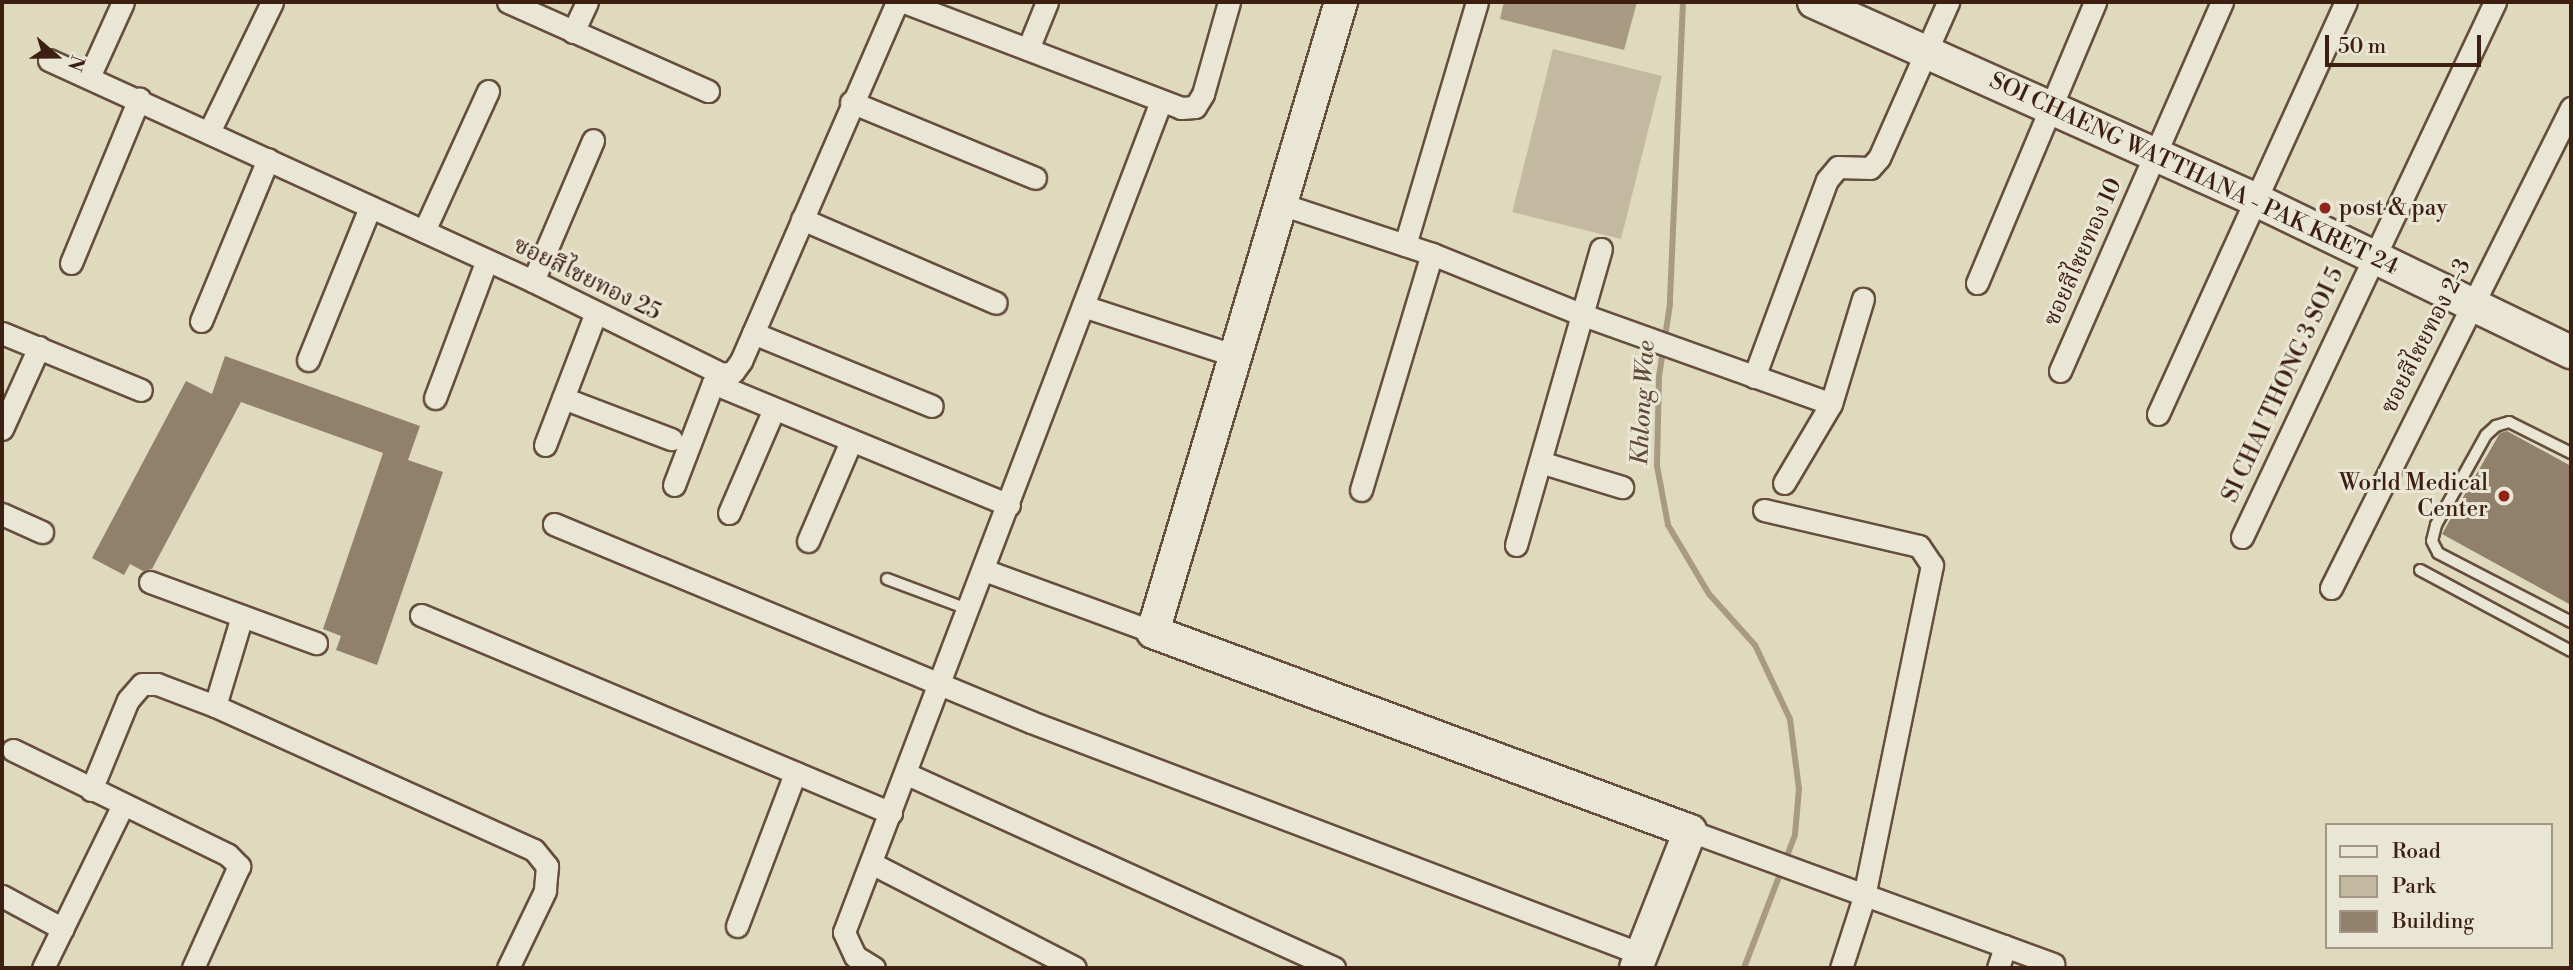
<!DOCTYPE html>
<meta charset="utf-8">
<style>
body{margin:0}
#map{position:relative;width:2573px;height:970px;overflow:hidden;background:#dfd9be;font-family:"Libre Bodoni","Noto Serif Thai",serif}
div>[style]{position:absolute}
.green>*{inset:0;background:#c3b9a1;transform-origin:0 0}
.water>*{inset:0;background:#a89a83}
.stream>*{height:6px;margin:-3px;padding:0 3px;transform-origin:3px;border-radius:3px;background:#a89a83}
.building>*{inset:0;background:#91806b}
.roads{filter:drop-shadow(2px 0 #654e3c) drop-shadow(-2px 0 #654e3c) drop-shadow(0 2px #654e3c) drop-shadow(0 -2px #654e3c)}
.lane>*{height:10px;margin:-5px;padding:0 5px;transform-origin:5px;border-radius:5px;background:#eae6d5}
.street>*{height:21px;margin:-10.5px;padding:0 10.5px;transform-origin:10.5px;border-radius:10.5px;background:#eae6d5}
.secondary>*{height:32px;margin:-16px;padding:0 16px;transform-origin:16px;border-radius:16px;background:#eae6d5}
.dots>*{width:19px;height:19px;translate:-50% -50%;box-sizing:border-box;border:4px solid #eae6d5;border-radius:50%}
span{translate:-50% -50%;white-space:nowrap;text-align:center;line-height:1.15;-webkit-text-stroke:6px #eae6d5;paint-order:stroke}
.street-label{font-size:23px;color:#3c1f11}
.poi-label{font-size:23px;color:#3c1f11}
.left{translate:0 -50%;text-align:left}
.right{translate:-100% -50%;text-align:right}
.water-label{font-size:24px;color:#624a39;font-style:italic}
.frame{position:absolute;inset:0;border:4px solid #3c1f11;pointer-events:none}
.legend{position:absolute;left:2325px;top:823px;width:228px;height:126px;box-sizing:border-box;background:#eae6d5;border:2px solid #a49687;margin:0;padding:9px 12px;list-style:none;font-size:21px;color:#3c1f11}
.legend li{display:flex;align-items:center;gap:14px;height:35px}
.legend b{width:35px;border:2px solid #a49687}
.north{position:absolute;left:21px;top:21px;width:70px;height:70px;-webkit-text-stroke:5px #eae6d5;paint-order:stroke;rotate:110deg;font-size:19px;font-weight:700;line-height:28px;text-align:center;color:#3c1f11}
.north::after{content:'';display:block;margin:auto;width:24px;height:32px;background:#3c1f11;clip-path:polygon(50% 0,100% 100%,50% 72%,0 100%)}
.scale{position:absolute;left:2325px;top:35px;width:156px;height:32px;box-sizing:border-box;border:4px solid #3c1f11;border-top:0;padding-left:9px;font-size:21px;line-height:24px;white-space:nowrap;color:#3c1f11;-webkit-text-stroke:5px #eae6d5;paint-order:stroke}
</style>
<div id="map">
<div class="green">
<div style="left:1553px;top:49px;width:112px;height:168px;rotate:14deg"></div>
</div>
<div class="water">
<div style="clip-path:polygon(1504px 2px,1637px 2px,1624px 50px,1500px 19px)"></div>
</div>
<div class="stream">
<div style="left:1683px;top:2px;width:302px;rotate:92.5deg"></div>
<div style="left:1670px;top:304px;width:74px;rotate:98.6deg"></div>
<div style="left:1659px;top:377px;width:89px;rotate:91.3deg"></div>
<div style="left:1657px;top:466px;width:60px;rotate:79.4deg"></div>
<div style="left:1668px;top:525px;width:80px;rotate:59.3deg"></div>
<div style="left:1709px;top:594px;width:69px;rotate:48deg"></div>
<div style="left:1755px;top:645px;width:82px;rotate:64.7deg"></div>
<div style="left:1790px;top:719px;width:71px;rotate:82.7deg"></div>
<div style="left:1799px;top:789px;width:46px;rotate:95deg"></div>
<div style="left:1795px;top:835px;width:142px;rotate:111deg"></div>
</div>
<div class="building">
<div style="clip-path:polygon(225px 356px,420px 426px,408px 460px,443px 472px,377px 665px,336px 650px,341px 636px,323px 629px,383px 453px,241px 402px,152px 569px,143px 571px,130px 564px,124px 575px,92px 558px,186px 381px,212px 394px)"></div>
<div style="clip-path:polygon(2507px 431px,2571px 466px,2571px 605px,2442px 534px,2500px 433px)"></div>
</div>
<div class="roads">
<div class="lane">
<div style="left:2571px;top:453px;width:69px;rotate:-153.4deg"></div>
<div style="left:2509px;top:422px;width:14px;rotate:163deg"></div>
<div style="left:2496px;top:426px;width:13px;rotate:138deg"></div>
<div style="left:2486px;top:435px;width:103px;rotate:119.1deg"></div>
<div style="left:2436px;top:525px;width:16px;rotate:104deg"></div>
<div style="left:2432px;top:541px;width:13px;rotate:63deg"></div>
<div style="left:2438px;top:553px;width:150px;rotate:27.4deg"></div>
<div style="left:2420px;top:570px;width:171px;rotate:28.2deg"></div>
<div style="left:887px;top:579px;width:89px;rotate:20.5deg"></div>
</div>
<div class="street">
<div style="left:508px;top:2px;width:219px;rotate:24deg"></div>
<div style="left:904px;top:2px;width:297px;rotate:20.9deg"></div>
<div style="left:1181px;top:108px;width:14px;rotate:-4deg"></div>
<div style="left:1195px;top:107px;width:15px;rotate:-58deg"></div>
<div style="left:1203px;top:94px;width:96px;rotate:-74.2deg"></div>
<div style="left:573px;top:32px;width:33px;rotate:-65deg"></div>
<div style="left:1028px;top:49px;width:51px;rotate:-68deg"></div>
<div style="left:49px;top:60px;width:532px;rotate:24.54deg"></div>
<div style="left:533px;top:281px;width:211px;rotate:26.2deg"></div>
<div style="left:722px;top:374px;width:11px;rotate:-10deg"></div>
<div style="left:733px;top:372px;width:14px;rotate:-54deg"></div>
<div style="left:741px;top:361px;width:391px;rotate:-66.5deg"></div>
<div style="left:89px;top:77px;width:82px;rotate:-65.6deg"></div>
<div style="left:851px;top:102px;width:199px;rotate:22.4deg"></div>
<div style="left:209px;top:132px;width:144px;rotate:-64.1deg"></div>
<div style="left:1281px;top:204px;width:159px;rotate:18.3deg"></div>
<div style="left:1432px;top:254px;width:163px;rotate:22deg"></div>
<div style="left:1583px;top:315px;width:263px;rotate:19.7deg"></div>
<div style="left:802px;top:219px;width:211px;rotate:23.4deg"></div>
<div style="left:424px;top:231px;width:154px;rotate:-65.4deg"></div>
<div style="left:1405px;top:245px;width:253px;rotate:-73.5deg"></div>
<div style="left:71px;top:263px;width:178px;rotate:-67.5deg"></div>
<div style="left:533px;top:281px;width:153px;rotate:-66.9deg"></div>
<div style="left:1977px;top:283px;width:305px;rotate:-67.2deg"></div>
<div style="left:1083px;top:306px;width:161px;rotate:18.1deg"></div>
<div style="left:201px;top:321px;width:175px;rotate:-67.5deg"></div>
<div style="left:2px;top:333px;width:150px;rotate:22.3deg"></div>
<div style="left:753px;top:333px;width:193px;rotate:22.2deg"></div>
<div style="left:308px;top:360px;width:165px;rotate:-67.9deg"></div>
<div style="left:2060px;top:371px;width:403px;rotate:-66.3deg"></div>
<div style="left:1754px;top:377px;width:210px;rotate:-69.7deg"></div>
<div style="left:1827px;top:180px;width:17px;rotate:-50deg"></div>
<div style="left:1838px;top:167px;width:32px;rotate:2deg"></div>
<div style="left:1870px;top:168px;width:13px;rotate:-48deg"></div>
<div style="left:1879px;top:158px;width:171px;rotate:-66.1deg"></div>
<div style="left:435px;top:398px;width:147px;rotate:-69.4deg"></div>
<div style="left:563px;top:398px;width:116px;rotate:20.8deg"></div>
<div style="left:2158px;top:414px;width:453px;rotate:-65.5deg"></div>
<div style="left:2px;top:429px;width:90px;rotate:-65.7deg"></div>
<div style="left:545px;top:445px;width:142px;rotate:-69deg"></div>
<div style="left:1540px;top:462px;width:86px;rotate:17deg"></div>
<div style="left:1784px;top:483px;width:92px;rotate:-59.3deg"></div>
<div style="left:1831px;top:404px;width:110px;rotate:-73.1deg"></div>
<div style="left:674px;top:485px;width:109px;rotate:-69.1deg"></div>
<div style="left:713px;top:383px;width:320px;rotate:22.4deg"></div>
<div style="left:1361px;top:490px;width:246px;rotate:-73.3deg"></div>
<div style="left:1764px;top:510px;width:159px;rotate:13.1deg"></div>
<div style="left:1919px;top:546px;width:23px;rotate:56deg"></div>
<div style="left:1932px;top:565px;width:339px;rotate:101.6deg"></div>
<div style="left:1864px;top:897px;width:75px;rotate:107.9deg"></div>
<div style="left:729px;top:513px;width:113px;rotate:-66.6deg"></div>
<div style="left:2px;top:514px;width:44px;rotate:24.2deg"></div>
<div style="left:554px;top:524px;width:516px;rotate:22.54deg"></div>
<div style="left:1031px;top:722px;width:653px;rotate:20.82deg"></div>
<div style="left:2242px;top:537px;width:592px;rotate:-64.69deg"></div>
<div style="left:808px;top:541px;width:109px;rotate:-66.7deg"></div>
<div style="left:1516px;top:545px;width:308px;rotate:-74deg"></div>
<div style="left:984px;top:570px;width:180px;rotate:20.1deg"></div>
<div style="left:150px;top:582px;width:177px;rotate:20.2deg"></div>
<div style="left:2331px;top:588px;width:537px;rotate:-63.43deg"></div>
<div style="left:421px;top:615px;width:510px;rotate:22.84deg"></div>
<div style="left:215px;top:706px;width:94px;rotate:-73.3deg"></div>
<div style="left:13px;top:750px;width:239px;rotate:26deg"></div>
<div style="left:228px;top:855px;width:16px;rotate:45deg"></div>
<div style="left:239px;top:866px;width:112px;rotate:114.3deg"></div>
<div style="left:907px;top:774px;width:469px;rotate:24.4deg"></div>
<div style="left:91px;top:790px;width:97px;rotate:-67.7deg"></div>
<div style="left:128px;top:700px;width:21px;rotate:-49deg"></div>
<div style="left:142px;top:684px;width:15px"></div>
<div style="left:157px;top:684px;width:62px;rotate:20.8deg"></div>
<div style="left:215px;top:706px;width:350px;rotate:24.3deg"></div>
<div style="left:534px;top:850px;width:21px;rotate:51deg"></div>
<div style="left:547px;top:866px;width:25px;rotate:95deg"></div>
<div style="left:545px;top:891px;width:85px;rotate:115.7deg"></div>
<div style="left:1690px;top:831px;width:387px;rotate:20.1deg"></div>
<div style="left:871px;top:863px;width:229px;rotate:27.2deg"></div>
<div style="left:2px;top:896px;width:69px;rotate:28.4deg"></div>
<div style="left:737px;top:926px;width:164px;rotate:-69.2deg"></div>
<div style="left:43px;top:968px;width:182px;rotate:-63.9deg"></div>
<div style="left:874px;top:968px;width:22px;rotate:-148deg"></div>
<div style="left:855px;top:956px;width:26px;rotate:-115deg"></div>
<div style="left:844px;top:932px;width:889px;rotate:-69.12deg"></div>
<div style="left:1998px;top:968px;width:23px;rotate:-72deg"></div>
</div>
<div class="secondary">
<div style="left:1341px;top:2px;width:657px;rotate:106.62deg"></div>
<div style="left:1153px;top:632px;width:573px;rotate:20.33deg"></div>
<div style="left:1690px;top:831px;width:147px;rotate:111.5deg"></div>
<div style="left:1814px;top:2px;width:482px;rotate:24.1deg"></div>
<div style="left:2254px;top:199px;width:352px;rotate:25.8deg"></div>
</div>
</div>
<div class="dots">
<div style="left:2325px;top:208px;background:#8f2418"></div>
<div style="left:2504px;top:496px;background:#8f2418"></div>
</div>
<div class="street-label">
<span style="left:2194px;top:174px;rotate:25deg">SOI CHAENG WATTHANA - PAK KRET 24</span>
<span style="left:2083px;top:252px;rotate:-66deg">ซอยสีไชยทอง 10</span>
<span style="left:587px;top:279px;rotate:26deg">ซอยสีไชยทอง 25</span>
<span style="left:2426px;top:336px;rotate:-63deg">ซอยสีไชยทอง 2-3</span>
<span style="left:2283px;top:385px;rotate:-65deg">SI CHAI THONG 3 SOI 5</span>
</div>
<div class="poi-label">
<span class="left" style="left:2339px;top:208px">post &amp; pay</span>
<span class="right" style="left:2488px;top:496px">World Medical<br>Center</span>
</div>
<div class="water-label">
<span style="left:1644px;top:403px;rotate:-87deg">Khlong Wae</span>
</div>
<div class="frame"></div>
<ul class="legend">
<li><b style="height:9px;background:#eae6d5"></b>Road</li>
<li><b style="height:19px;background:#c3b9a1"></b>Park</li>
<li><b style="height:19px;background:#91806b"></b>Building</li>
</ul>
<div class="north">N</div>
<div class="scale">50 m</div>
</div>
